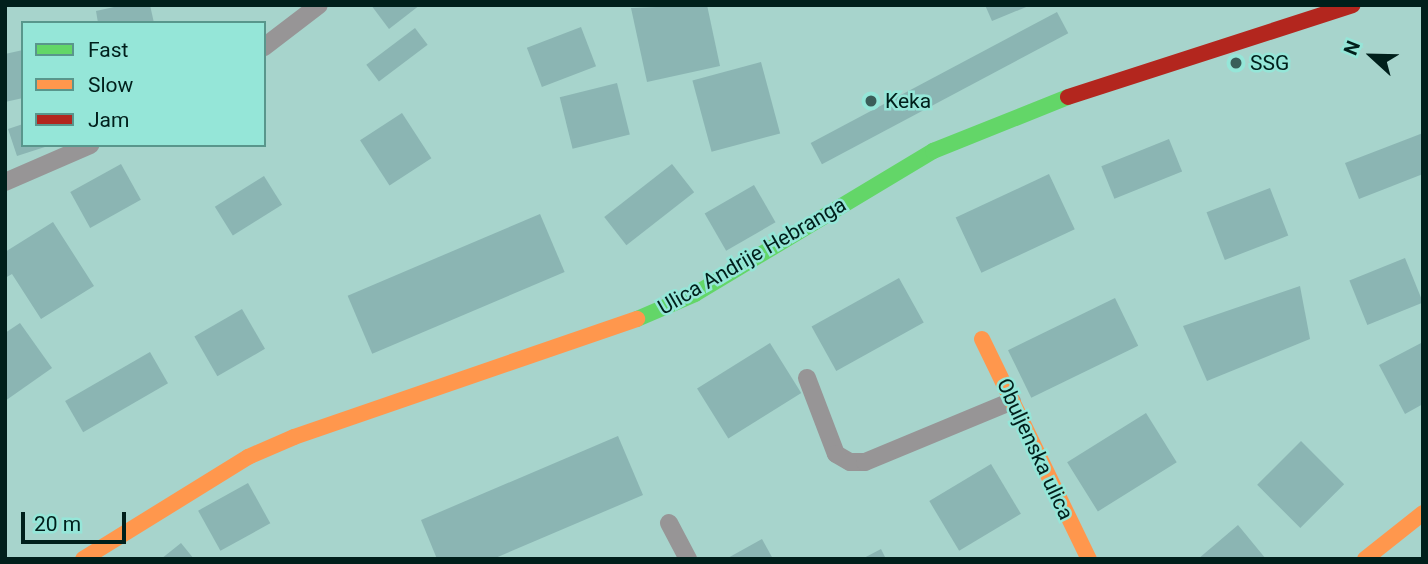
<!DOCTYPE html>
<style>
body{margin:0}
#map{position:relative;width:1428px;height:564px;overflow:hidden;background:#a7d4cc;font-family:Roboto,sans-serif}
div>[style]{position:absolute}
.building>*{inset:0;background:#8bb5b3;transform-origin:0 0}
.lane>*{height:18px;margin:-9px;padding:0 9px;transform-origin:9px;border-radius:9px;background:#979596}
.fast>*{height:16px;margin:-8px;padding:0 8px;transform-origin:8px;border-radius:8px;background:#63d668}
.slow>*{height:16px;margin:-8px;padding:0 8px;transform-origin:8px;border-radius:8px;background:#ff974d}
.jam>*{height:16px;margin:-8px;padding:0 8px;transform-origin:8px;border-radius:8px;background:#b3261e}
.dots>*{width:19px;height:19px;translate:-50% -50%;box-sizing:border-box;border:4px solid #95e6d8;border-radius:50%}
span{translate:-50% -50%;white-space:nowrap;text-align:center;line-height:1.15;-webkit-text-stroke:5px #95e6d8;paint-order:stroke}
.poi-label{font-size:21px;color:#001f1b}
.left{translate:0 -50%;text-align:left}
.street-label{font-size:21px;color:#001f1b}
.frame{position:absolute;inset:0;border:7px solid #001f1b;pointer-events:none}
.legend{position:absolute;left:21px;top:21px;width:245px;height:126px;box-sizing:border-box;background:#95e6d8;border:2px solid #59968c;margin:0;padding:9px 12px;list-style:none;font-size:21px;color:#001f1b}
.legend li{display:flex;align-items:center;gap:14px;height:35px}
.legend b{width:35px;border:2px solid #59968c}
.north{position:absolute;left:1337px;top:21px;width:70px;height:70px;-webkit-text-stroke:5px #95e6d8;paint-order:stroke;rotate:292deg;font-size:19px;font-weight:700;line-height:28px;text-align:center;color:#001f1b}
.north::after{content:'';display:block;margin:auto;width:24px;height:32px;background:#001f1b;clip-path:polygon(50% 0,100% 100%,50% 72%,0 100%)}
.scale{position:absolute;left:21px;top:512px;width:105px;height:32px;box-sizing:border-box;border:4px solid #001f1b;border-top:0;padding-left:9px;font-size:21px;line-height:24px;white-space:nowrap;color:#001f1b;-webkit-text-stroke:5px #95e6d8;paint-order:stroke}
</style>
<div id="map">
<div class="building">
<div style="clip-path:polygon(123px 5px,150px 5px,154px 23px,98px 23px,96px 11px)"></div>
<div style="clip-path:polygon(371px 5px,420px 5px,389px 29px)"></div>
<div style="clip-path:polygon(707px 5px,720px 66px,647px 82px,631px 8px)"></div>
<div style="clip-path:polygon(985px 5px,1031px 5px,992px 21px)"></div>
<div style="left:1057px;top:12px;width:24px;height:279px;rotate:62deg"></div>
<div style="left:581px;top:27px;width:42px;height:58px;rotate:69deg"></div>
<div style="left:415px;top:28px;width:21px;height:61px;rotate:53deg"></div>
<div style="clip-path:polygon(23px 50px,23px 98px,5px 102px,5px 54px)"></div>
<div style="left:761px;top:62px;width:74px;height:71px;rotate:75deg"></div>
<div style="left:617px;top:83px;width:53px;height:59px;rotate:76deg"></div>
<div style="left:402px;top:113px;width:54px;height:50px;rotate:57deg"></div>
<div style="clip-path:polygon(23px 124px,23px 145px,48px 146px,17px 156px,8px 129px)"></div>
<div style="clip-path:polygon(1423px 133px,1423px 174px,1359px 199px,1345px 163px)"></div>
<div style="left:1169px;top:139px;width:35px;height:73px;rotate:68deg"></div>
<div style="left:121px;top:164px;width:41px;height:58px;rotate:61deg"></div>
<div style="left:672px;top:164px;width:36px;height:86px;rotate:52deg"></div>
<div style="left:1049px;top:174px;width:61px;height:103px;rotate:65deg"></div>
<div style="left:264px;top:176px;width:34px;height:58px;rotate:58deg"></div>
<div style="left:754px;top:185px;width:43px;height:57px;rotate:60deg"></div>
<div style="left:1270px;top:188px;width:51px;height:68px;rotate:69deg"></div>
<div style="left:540px;top:214px;width:63px;height:209px;rotate:67deg"></div>
<div style="clip-path:polygon(53px 222px,94px 286px,41px 319px,12px 274px,5px 278px,5px 252px)"></div>
<div style="left:1405px;top:258px;width:48px;height:60px;rotate:68deg"></div>
<div style="left:899px;top:278px;width:51px;height:100px;rotate:61deg"></div>
<div style="clip-path:polygon(1300px 286px,1310px 339px,1207px 381px,1183px 326px)"></div>
<div style="left:1115px;top:298px;width:53px;height:119px;rotate:64deg"></div>
<div style="left:242px;top:309px;width:46px;height:55px;rotate:60deg"></div>
<div style="clip-path:polygon(20px 323px,52px 368px,5px 401px,5px 333px)"></div>
<div style="clip-path:polygon(1423px 342px,1423px 404px,1405px 414px,1379px 365px)"></div>
<div style="left:770px;top:343px;width:59px;height:86px;rotate:58deg"></div>
<div style="left:150px;top:352px;width:36px;height:98px;rotate:60deg"></div>
<div style="left:1146px;top:413px;width:58px;height:93px;rotate:58deg"></div>
<div style="clip-path:polygon(618px 436px,643px 495px,493px 559px,437px 559px,421px 520px)"></div>
<div style="left:1301px;top:441px;width:61px;height:62px;rotate:45deg"></div>
<div style="left:991px;top:464px;width:58px;height:72px;rotate:59deg"></div>
<div style="left:248px;top:483px;width:46px;height:57px;rotate:61deg"></div>
<div style="clip-path:polygon(1238px 525px,1266px 559px,1198px 559px)"></div>
<div style="clip-path:polygon(762px 539px,773px 559px,726px 559px)"></div>
<div style="clip-path:polygon(181px 543px,194px 559px,161px 559px)"></div>
<div style="clip-path:polygon(881px 549px,886px 559px,862px 559px)"></div>
</div>
<div class="lane">
<div style="left:264px;top:47px;width:69px;rotate:-37.4deg"></div>
<div style="left:5px;top:182px;width:93px;rotate:-23.5deg"></div>
<div style="left:807px;top:378px;width:81px;rotate:69.1deg"></div>
<div style="left:836px;top:454px;width:16px;rotate:30deg"></div>
<div style="left:850px;top:462px;width:15px"></div>
<div style="left:865px;top:462px;width:159px;rotate:-22.5deg"></div>
<div style="left:669px;top:523px;width:41px;rotate:62.2deg"></div>
</div>
<div class="fast">
<div style="left:637px;top:319px;width:63px;rotate:-23.3deg"></div>
<div style="left:695px;top:294px;width:278px;rotate:-31deg"></div>
<div style="left:933px;top:151px;width:145px;rotate:-21.8deg"></div>
</div>
<div class="slow">
<div style="left:982px;top:339px;width:245px;rotate:64.1deg"></div>
<div style="left:83px;top:559px;width:194px;rotate:-31.7deg"></div>
<div style="left:248px;top:457px;width:50px;rotate:-23.5deg"></div>
<div style="left:294px;top:437px;width:363px;rotate:-19deg"></div>
<div style="left:1365px;top:559px;width:74px;rotate:-38.4deg"></div>
</div>
<div class="jam">
<div style="left:1068px;top:97px;width:299px;rotate:-17.9deg"></div>
</div>
<div class="dots">
<div style="left:1236px;top:63px;background:#3a5e59"></div>
<div style="left:871px;top:101px;background:#3a5e59"></div>
</div>
<div class="poi-label">
<span class="left" style="left:1250px;top:63px">SSG</span>
<span class="left" style="left:885px;top:101px">Keka</span>
</div>
<div class="street-label">
<span style="left:752px;top:256px;rotate:-30deg">Ulica Andrije Hebranga</span>
<span style="left:1035px;top:449px;rotate:65deg">Obuljenska ulica</span>
</div>
<div class="frame"></div>
<ul class="legend">
<li><b style="height:9px;background:#63d668"></b>Fast</li>
<li><b style="height:9px;background:#ff974d"></b>Slow</li>
<li><b style="height:9px;background:#b3261e"></b>Jam</li>
</ul>
<div class="north">N</div>
<div class="scale">20 m</div>
</div>
